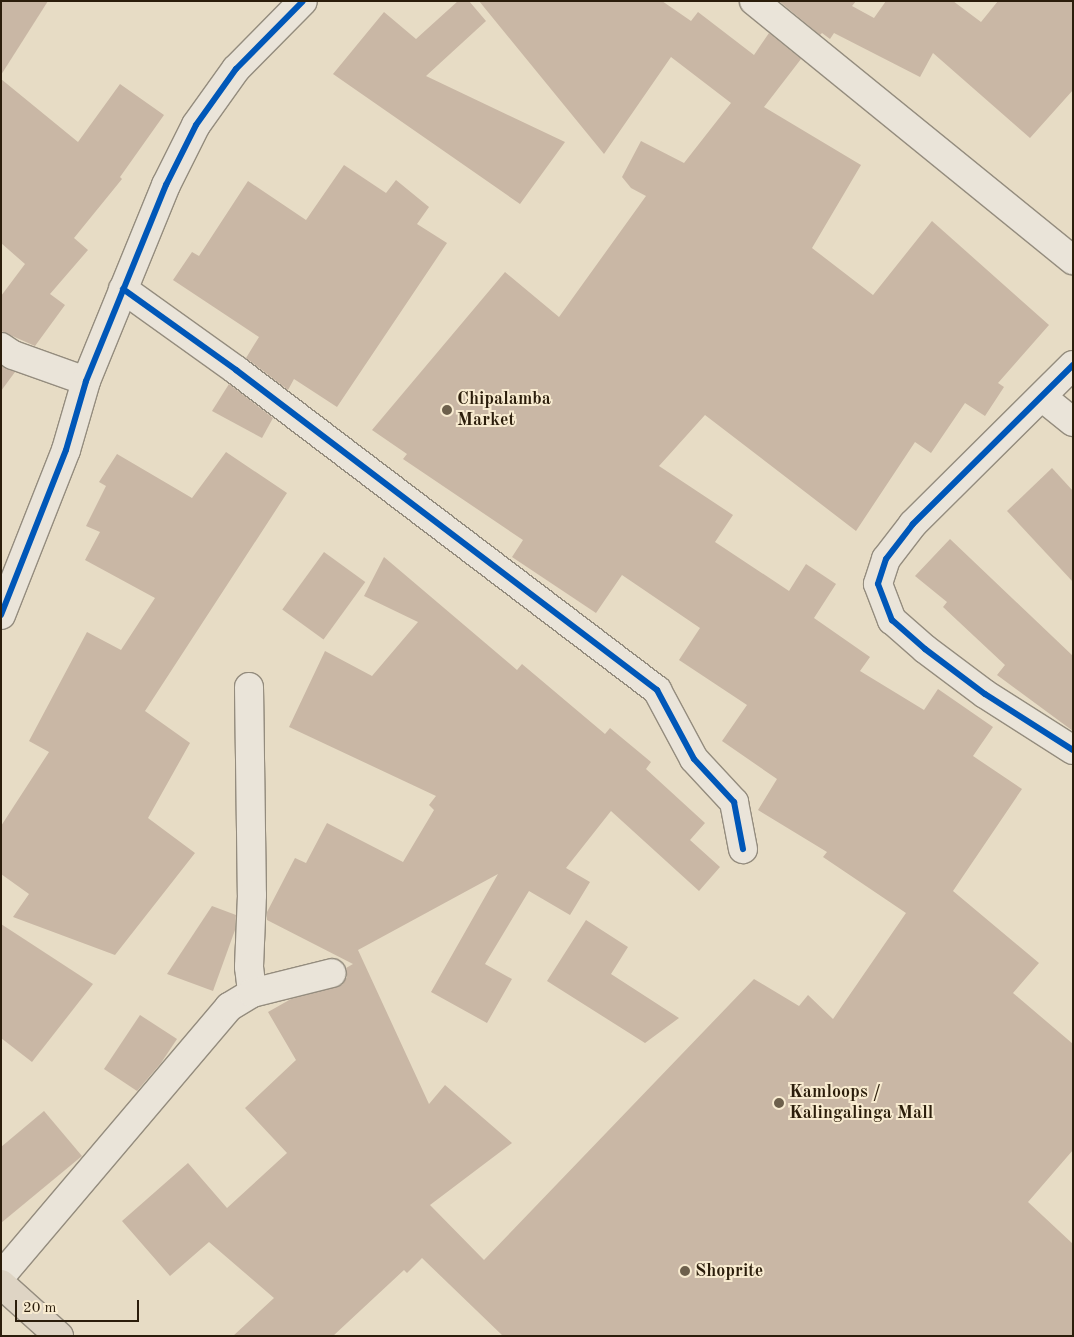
<!DOCTYPE html>
<style>
body{margin:0}
#map{position:relative;width:1074px;height:1337px;overflow:hidden;background:#e7dcc5;font-family:"Old Standard TT",serif}
div>[style]{position:absolute}
.building>*{inset:0;background:#c9b7a5;transform-origin:0 0}
.roads{filter:drop-shadow(1px 0 #948c7e) drop-shadow(-1px 0 #948c7e) drop-shadow(0 1px #948c7e) drop-shadow(0 -1px #948c7e)}
.minor>*{height:28px;margin:-14px;padding:0 14px;transform-origin:14px;border-radius:14px;background:#eae4d9}
.major>*{height:28px;margin:-14px;padding:0 14px;transform-origin:14px;border-radius:14px;background:#ded4c4}
.cycleway>*{height:6px;margin:-3px;padding:0 3px;transform-origin:3px;border-radius:3px;background:#0057b8}
.dots>*{width:14px;height:14px;translate:-50% -50%;box-sizing:border-box;border:2px solid #f8ebd0;border-radius:50%}
span{translate:-50% -50%;white-space:nowrap;text-align:center;line-height:1.15;-webkit-text-stroke:4px #f8ebd0;paint-order:stroke}
.poi-label{font-size:18px;color:#2b1d0b;font-weight:700}
.left{translate:0 -50%;text-align:left}
.frame{position:absolute;inset:0;border:2px solid #2b1d0b;pointer-events:none}
.scale{position:absolute;left:15px;top:1300px;width:124px;height:22px;box-sizing:border-box;border:2px solid #2b1d0b;border-top:0;padding-left:6px;font-size:15px;line-height:18px;white-space:nowrap;color:#2b1d0b;-webkit-text-stroke:4px #f8ebd0;paint-order:stroke}
</style>
<div id="map">
<div class="building">
<div style="clip-path:polygon(1px 1px,48px 1px,1px 75px)"></div>
<div style="clip-path:polygon(458px 1px,469px 1px,486px 21px,426px 76px,565px 142px,520px 204px,333px 74px,384px 12px,416px 39px)"></div>
<div style="clip-path:polygon(479px 1px,662px 1px,691px 21px,698px 12px,754px 55px,769px 33px,801px 59px,764px 107px,861px 165px,812px 248px,873px 295px,932px 221px,1049px 325px,998px 383px,1004px 387px,985px 416px,965px 403px,931px 453px,915px 442px,856px 531px,705px 415px,659px 466px,733px 515px,715px 542px,789px 591px,806px 564px,836px 584px,814px 618px,870px 657px,860px 671px,924px 710px,938px 689px,993px 727px,973px 756px,1022px 789px,953px 891px,1039px 963px,1013px 993px,1073px 1044px,1073px 1150px,1028px 1202px,1073px 1244px,1073px 1336px,503px 1336px,422px 1258px,407px 1273px,404px 1270px,333px 1336px,233px 1336px,274px 1298px,209px 1242px,170px 1276px,122px 1221px,188px 1163px,227px 1208px,287px 1153px,245px 1108px,296px 1060px,268px 1012px,291px 999px,342px 985px,347px 977px,346px 968px,353px 964px,267px 920px,267px 912px,295px 858px,306px 863px,327px 823px,403px 862px,434px 810px,429px 805px,436px 796px,289px 727px,325px 651px,372px 676px,418px 622px,364px 596px,384px 557px,517px 670px,522px 664px,605px 734px,610px 728px,651px 762px,646px 769px,705px 823px,690px 840px,720px 867px,699px 891px,611px 811px,566px 868px,590px 882px,570px 915px,529px 891px,485px 964px,512px 979px,487px 1023px,431px 992px,498px 874px,358px 950px,429px 1104px,445px 1085px,512px 1143px,430px 1205px,484px 1260px,754px 979px,799px 1006px,808px 995px,833px 1019px,906px 913px,823px 857px,827px 852px,758px 810px,777px 779px,722px 741px,747px 705px,679px 660px,700px 628px,622px 575px,596px 613px,512px 557px,523px 540px,403px 459px,407px 454px,372px 430px,505px 272px,559px 317px,646px 196px,631px 188px,622px 177px,641px 141px,684px 163px,731px 103px,671px 57px,604px 154px)"></div>
<div style="clip-path:polygon(779px 1px,856px 1px,852px 6px,874px 18px,886px 1px,953px 1px,981px 22px,998px 1px,1073px 1px,1073px 90px,1030px 138px,933px 53px,920px 77px,834px 33px,830px 39px,822px 33px,820px 35px)"></div>
<div style="clip-path:polygon(1px 79px,78px 142px,120px 84px,164px 115px,120px 177px,122px 179px,74px 238px,88px 250px,50px 294px,65px 305px,35px 346px,1px 331px,1px 296px,25px 264px,1px 243px)"></div>
<div style="clip-path:polygon(344px 165px,386px 193px,396px 180px,429px 207px,417px 224px,447px 243px,337px 407px,294px 379px,288px 390px,246px 358px,259px 337px,173px 280px,192px 252px,199px 256px,248px 181px,306px 220px)"></div>
<div style="clip-path:polygon(1px 366px,15px 372px,1px 391px)"></div>
<div style="clip-path:polygon(229px 384px,273px 418px,262px 438px,212px 411px)"></div>
<div style="clip-path:polygon(226px 452px,287px 493px,145px 711px,190px 743px,148px 818px,195px 853px,115px 955px,13px 917px,29px 894px,1px 874px,1px 826px,49px 752px,29px 741px,87px 632px,121px 650px,155px 598px,85px 560px,100px 532px,86px 526px,106px 486px,99px 482px,117px 454px,192px 498px)"></div>
<div style="clip-path:polygon(1052px 468px,1073px 491px,1073px 582px,1007px 511px)"></div>
<div style="clip-path:polygon(950px 539px,1073px 656px,1073px 731px,997px 675px,1005px 665px,943px 607px,947px 602px,915px 576px)"></div>
<div style="left:324px;top:552px;width:51px;height:71px;rotate:36deg"></div>
<div style="clip-path:polygon(212px 906px,236px 915px,235px 930px,213px 991px,167px 974px)"></div>
<div style="clip-path:polygon(586px 920px,628px 947px,611px 974px,679px 1018px,645px 1043px,547px 981px)"></div>
<div style="clip-path:polygon(1px 924px,93px 984px,32px 1062px,1px 1038px)"></div>
<div style="clip-path:polygon(140px 1015px,177px 1039px,161px 1063px,137px 1091px,104px 1069px)"></div>
<div style="clip-path:polygon(44px 1111px,82px 1156px,1px 1223px,1px 1147px)"></div>
</div>
<div class="roads">
<div class="minor">
<div style="left:754px;top:1px;width:411px;rotate:39.1deg"></div>
<div style="left:123px;top:289px;width:139px;rotate:35.6deg"></div>
<div style="left:236px;top:370px;width:529px;rotate:37.24deg"></div>
<div style="left:657px;top:690px;width:78px;rotate:61.8deg"></div>
<div style="left:694px;top:759px;width:59px;rotate:47.1deg"></div>
<div style="left:734px;top:802px;width:48px;rotate:79.2deg"></div>
<div style="left:1px;top:347px;width:14px;rotate:34deg"></div>
<div style="left:13px;top:355px;width:77px;rotate:19.6deg"></div>
<div style="left:1073px;top:365px;width:226px;rotate:135.2deg"></div>
<div style="left:913px;top:524px;width:44px;rotate:127.6deg"></div>
<div style="left:886px;top:559px;width:26px;rotate:108deg"></div>
<div style="left:878px;top:584px;width:39px;rotate:69deg"></div>
<div style="left:892px;top:620px;width:44px;rotate:41.3deg"></div>
<div style="left:925px;top:649px;width:75px;rotate:36.9deg"></div>
<div style="left:985px;top:694px;width:104px;rotate:32.5deg"></div>
<div style="left:1042px;top:397px;width:40px;rotate:39deg"></div>
<div style="left:1px;top:615px;width:177px;rotate:-68.5deg"></div>
<div style="left:66px;top:450px;width:72px;rotate:-73.8deg"></div>
<div style="left:86px;top:381px;width:212px;rotate:-67.8deg"></div>
<div style="left:166px;top:185px;width:67px;rotate:-63.4deg"></div>
<div style="left:196px;top:125px;width:69px;rotate:-54.5deg"></div>
<div style="left:236px;top:69px;width:95px;rotate:-45.4deg"></div>
<div style="left:249px;top:687px;width:208px;rotate:89.2deg"></div>
<div style="left:252px;top:895px;width:72px;rotate:92.4deg"></div>
<div style="left:249px;top:967px;width:26px;rotate:83deg"></div>
<div style="left:1px;top:1276px;width:353px;rotate:-49.7deg"></div>
<div style="left:229px;top:1007px;width:27px;rotate:-31deg"></div>
<div style="left:252px;top:993px;width:82px;rotate:-14deg"></div>
</div>
<div class="major">
<div style="left:1px;top:1284px;width:78px;rotate:41.9deg"></div>
</div>
</div>
<div class="cycleway">
<div style="left:123px;top:289px;width:139px;rotate:35.6deg"></div>
<div style="left:236px;top:370px;width:529px;rotate:37.24deg"></div>
<div style="left:657px;top:690px;width:78px;rotate:61.8deg"></div>
<div style="left:694px;top:759px;width:59px;rotate:47.1deg"></div>
<div style="left:734px;top:802px;width:48px;rotate:79.2deg"></div>
<div style="left:1073px;top:365px;width:226px;rotate:135.2deg"></div>
<div style="left:913px;top:524px;width:44px;rotate:127.6deg"></div>
<div style="left:886px;top:559px;width:26px;rotate:108deg"></div>
<div style="left:878px;top:584px;width:39px;rotate:69deg"></div>
<div style="left:892px;top:620px;width:44px;rotate:41.3deg"></div>
<div style="left:925px;top:649px;width:75px;rotate:36.9deg"></div>
<div style="left:985px;top:694px;width:104px;rotate:32.5deg"></div>
<div style="left:1px;top:615px;width:177px;rotate:-68.5deg"></div>
<div style="left:66px;top:450px;width:72px;rotate:-73.8deg"></div>
<div style="left:86px;top:381px;width:212px;rotate:-67.8deg"></div>
<div style="left:166px;top:185px;width:67px;rotate:-63.4deg"></div>
<div style="left:196px;top:125px;width:69px;rotate:-54.5deg"></div>
<div style="left:236px;top:69px;width:95px;rotate:-45.4deg"></div>
</div>
<div class="dots">
<div style="left:447px;top:410px;background:#6d604c"></div>
<div style="left:779px;top:1103px;background:#6d604c"></div>
<div style="left:685px;top:1271px;background:#6d604c"></div>
</div>
<div class="poi-label">
<span class="left" style="left:457px;top:410px">Chipalamba<br>Market</span>
<span class="left" style="left:789px;top:1103px">Kamloops /<br>Kalingalinga Mall</span>
<span class="left" style="left:695px;top:1271px">Shoprite</span>
</div>
<div class="frame"></div>
<div class="scale">20 m</div>
</div>
